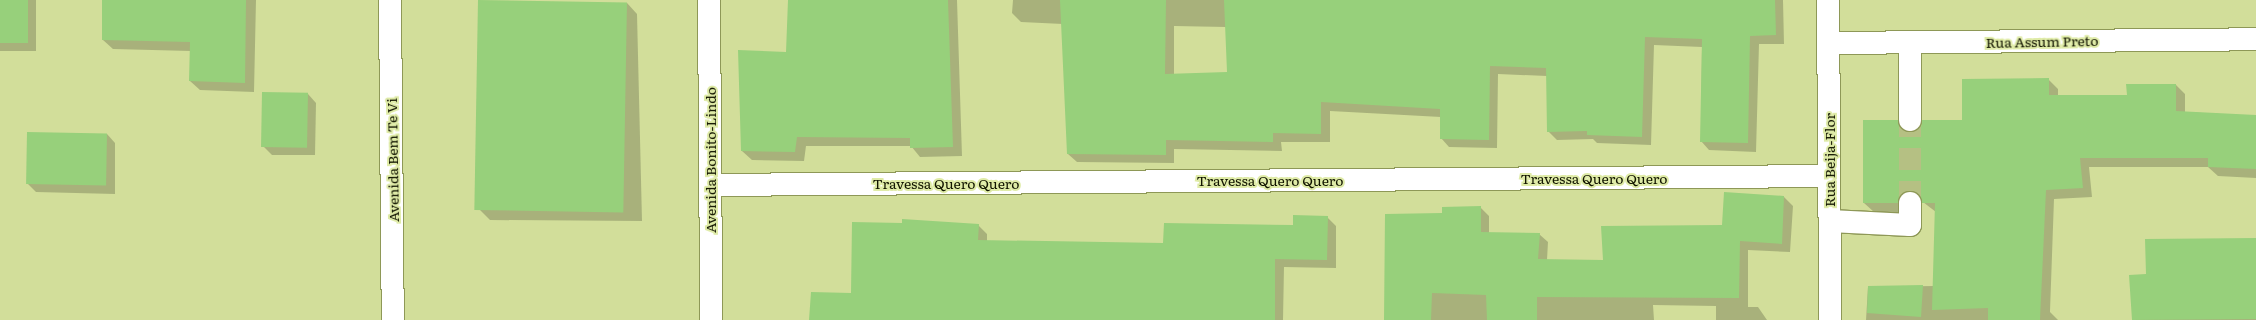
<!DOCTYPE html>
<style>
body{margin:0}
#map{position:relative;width:2256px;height:320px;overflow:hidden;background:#d2de9a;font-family:Literata,serif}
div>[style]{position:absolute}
.shadow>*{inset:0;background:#0003;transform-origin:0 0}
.building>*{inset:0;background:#97d07b;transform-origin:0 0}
.minor-tunnel>*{height:22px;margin-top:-11px;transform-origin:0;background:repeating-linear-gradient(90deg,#b5c083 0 22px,transparent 0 33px)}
.roads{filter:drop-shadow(1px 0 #8e9857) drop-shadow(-1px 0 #8e9857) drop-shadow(0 1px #8e9857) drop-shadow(0 -1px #8e9857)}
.minor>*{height:22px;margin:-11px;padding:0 11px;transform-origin:11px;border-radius:11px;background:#fff}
span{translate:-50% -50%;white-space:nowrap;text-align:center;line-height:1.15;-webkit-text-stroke:4px #dfeba7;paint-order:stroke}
.street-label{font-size:14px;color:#121500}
</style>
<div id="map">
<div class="shadow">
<div style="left:0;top:0;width:36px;height:51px"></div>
<div style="clip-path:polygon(103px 0,256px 0,254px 92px,200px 90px,190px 81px,191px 51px,113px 49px,103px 40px)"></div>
<div style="clip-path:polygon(789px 0,957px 0,962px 156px,920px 157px,911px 146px,806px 146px,804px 161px,752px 160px,742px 151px,787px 53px)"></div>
<div style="clip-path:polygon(evenodd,1013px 0,1783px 0,1784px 44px,1759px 44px,1756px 152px,1709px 150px,1701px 141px,1702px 47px,1654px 45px,1651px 145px,1597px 143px,1593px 139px,1557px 140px,1548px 131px,1547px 76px,1498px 74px,1497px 148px,1449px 147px,1441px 138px,1441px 117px,1330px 111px,1330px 142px,1281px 142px,1282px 151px,1174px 149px,1174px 163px,1077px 162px,1068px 154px,1063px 24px,1021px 22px,1012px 13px,1013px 0,1174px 26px,1226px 27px,1228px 73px,1174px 75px,1174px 26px)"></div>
<div style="clip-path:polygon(627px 3px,637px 14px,642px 221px,490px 220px,479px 209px)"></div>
<div style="clip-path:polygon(2048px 79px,2058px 89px,2058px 96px,2128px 96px,2176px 85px,2185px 94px,2185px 112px,2256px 116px,2256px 178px,2218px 176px,2208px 167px,2089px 167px,2092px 197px,2054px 199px,2050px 312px,2058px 320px,1866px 320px,1868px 287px,1934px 286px,1936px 212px,1919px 199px,1907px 212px,1874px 212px,1864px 203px,1897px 121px,1908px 133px,1963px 121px)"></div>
<div style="clip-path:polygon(308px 94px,316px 103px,315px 155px,272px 155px,263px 146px)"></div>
<div style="clip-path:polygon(107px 134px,115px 143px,115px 194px,36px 192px,28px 184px)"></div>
<div style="clip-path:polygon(1725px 193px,1784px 197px,1793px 206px,1790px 252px,1748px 250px,1748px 307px,1758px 307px,1767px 320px,1716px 320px,1716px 306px,1653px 305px,1654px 320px,1385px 320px,1443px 214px,1480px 207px,1489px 216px,1489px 234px,1539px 234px,1548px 242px,1547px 260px,1604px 261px,1723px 226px)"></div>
<div style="clip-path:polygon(1327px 217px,1336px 226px,1336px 268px,1284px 267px,1283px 320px,811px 320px,978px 225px,987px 234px,987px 241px,1164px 244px,1294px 226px)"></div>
<div style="clip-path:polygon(2256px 239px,2256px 320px,2133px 320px,2130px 276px,2147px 275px)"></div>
</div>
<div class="building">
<div style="left:0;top:0;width:28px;height:43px"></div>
<div style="clip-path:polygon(102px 0,246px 0,245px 83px,189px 81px,190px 42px,102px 40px)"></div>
<div style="left:478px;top:0;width:149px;height:210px;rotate:1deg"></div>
<div style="clip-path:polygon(788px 0,948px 0,953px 147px,910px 148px,910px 138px,797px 137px,795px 152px,741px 151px,738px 50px,786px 52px)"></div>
<div style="clip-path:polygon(1060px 0,1166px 0,1165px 74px,1227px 72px,1224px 0,1775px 0,1776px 35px,1750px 36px,1748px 143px,1700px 142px,1702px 39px,1645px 37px,1642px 137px,1587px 135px,1587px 131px,1547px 132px,1546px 68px,1490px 66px,1489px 140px,1440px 139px,1440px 109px,1321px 102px,1321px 134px,1273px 133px,1273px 142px,1166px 140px,1166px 155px,1067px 154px)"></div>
<div style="clip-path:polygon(2049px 78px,2049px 95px,2127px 95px,2126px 84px,2176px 84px,2176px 111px,2256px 115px,2256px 169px,2208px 167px,2208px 158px,2080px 158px,2083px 188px,2046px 190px,2040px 320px,1988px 320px,1988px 308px,1932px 310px,1935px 203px,1922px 203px,1917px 192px,1910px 191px,1899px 196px,1898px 203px,1863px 203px,1863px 120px,1898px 120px,1903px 131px,1910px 132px,1921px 127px,1922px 120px,1962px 120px,1962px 79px)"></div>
<div style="left:262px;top:92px;width:46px;height:55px;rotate:1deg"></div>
<div style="left:27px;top:132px;width:80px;height:52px;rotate:1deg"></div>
<div style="clip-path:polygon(1724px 192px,1784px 196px,1782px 244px,1740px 241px,1739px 298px,1537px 297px,1537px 320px,1487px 320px,1486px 295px,1432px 293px,1431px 320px,1384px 320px,1385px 214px,1442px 213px,1442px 207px,1481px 206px,1481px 232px,1540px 233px,1538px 259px,1603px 260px,1601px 226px,1722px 225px)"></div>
<div style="clip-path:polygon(1293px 215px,1328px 216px,1327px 260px,1275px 259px,1275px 320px,809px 320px,811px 292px,851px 293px,852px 222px,902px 223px,902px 219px,979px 224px,978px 240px,1163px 243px,1164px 223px,1293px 225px)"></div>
<div style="clip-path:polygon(2256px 238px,2256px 319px,2132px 320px,2129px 275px,2146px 274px,2145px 239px)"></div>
<div style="clip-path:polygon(1923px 285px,1921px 317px,1867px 313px,1868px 286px)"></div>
</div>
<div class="minor-tunnel">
<div style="left:1910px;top:203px;width:83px;rotate:-90deg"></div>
</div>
<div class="roads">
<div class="minor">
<div style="left:390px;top:0;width:320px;rotate:89.5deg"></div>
<div style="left:709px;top:0;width:320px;rotate:89.6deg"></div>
<div style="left:1828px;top:0;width:320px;rotate:89.6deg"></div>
<div style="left:1910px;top:42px;width:78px;rotate:90deg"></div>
<div style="left:1829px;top:43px;width:427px;rotate:-0.5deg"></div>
<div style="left:710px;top:185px;width:1119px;rotate:-0.46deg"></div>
<div style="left:1830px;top:221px;width:80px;rotate:2.9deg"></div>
<div style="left:1910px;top:225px;width:22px;rotate:-90deg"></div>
</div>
</div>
<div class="street-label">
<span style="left:2042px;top:41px;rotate:-1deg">Rua Assum Preto</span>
<span style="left:392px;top:160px;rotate:-91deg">Avenida Bem Te Vi</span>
<span style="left:710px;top:160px;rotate:-90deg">Avenida Bonito-Lindo</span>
<span style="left:1829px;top:160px;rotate:-90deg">Rua Beija-Flor</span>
<span style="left:1594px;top:178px">Travessa Quero Quero</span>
<span style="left:1270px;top:180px">Travessa Quero Quero</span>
<span style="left:946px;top:183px">Travessa Quero Quero</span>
</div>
</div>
